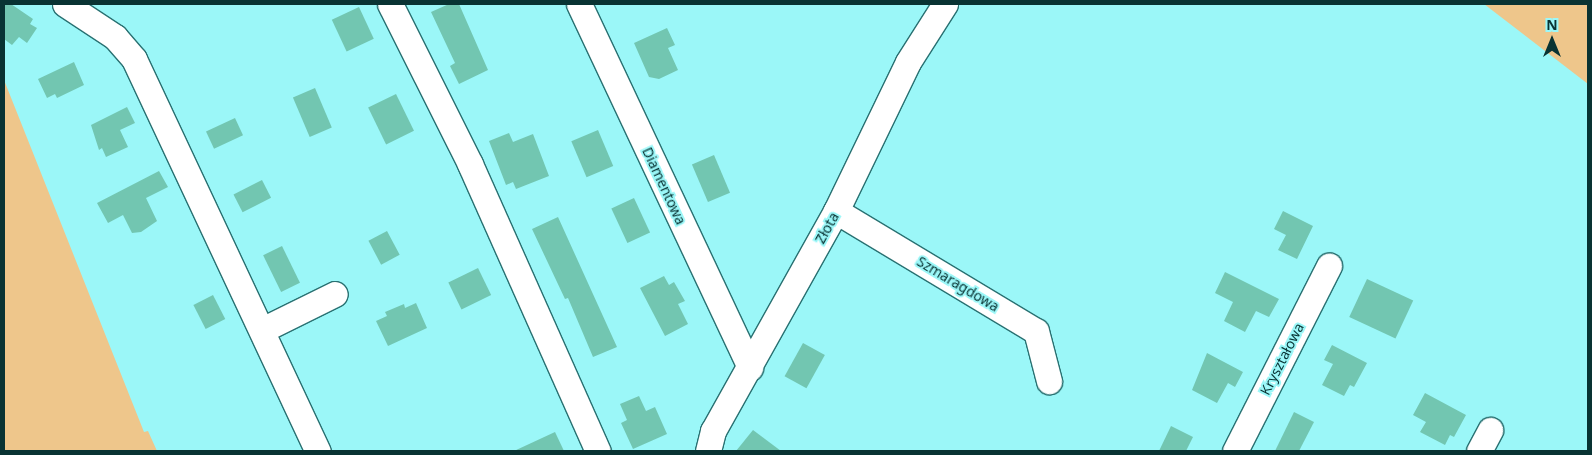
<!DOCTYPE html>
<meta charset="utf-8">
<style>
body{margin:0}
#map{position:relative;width:1592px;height:455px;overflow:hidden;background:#9bf7f8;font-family:"Noto Sans",sans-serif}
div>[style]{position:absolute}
.green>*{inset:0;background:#eec68b}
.building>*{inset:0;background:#72c6b1;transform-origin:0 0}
.roads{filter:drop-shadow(1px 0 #297172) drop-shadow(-1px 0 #297172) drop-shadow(0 1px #297172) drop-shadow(0 -1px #297172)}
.minor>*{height:25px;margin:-12.5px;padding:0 12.5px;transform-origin:12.5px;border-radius:12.5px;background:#fff}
span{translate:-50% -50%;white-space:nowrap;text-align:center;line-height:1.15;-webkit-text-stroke:4px #9bf7f8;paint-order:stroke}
.street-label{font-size:14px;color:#093333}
.frame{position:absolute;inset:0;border:5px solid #093333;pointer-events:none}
.north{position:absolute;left:1527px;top:15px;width:50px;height:50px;-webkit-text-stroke:4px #9bf7f8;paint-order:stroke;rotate:0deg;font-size:14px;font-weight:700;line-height:20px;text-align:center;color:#093333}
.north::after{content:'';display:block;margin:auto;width:18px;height:22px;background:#093333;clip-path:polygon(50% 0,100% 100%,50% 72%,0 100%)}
</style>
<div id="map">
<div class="green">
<div style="clip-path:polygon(1484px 4px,1588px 4px,1588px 84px)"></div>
<div style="clip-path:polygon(4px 80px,144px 432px,148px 431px,157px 451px,4px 451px)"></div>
</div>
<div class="building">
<div style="clip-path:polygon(4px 4px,11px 4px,33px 19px,30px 24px,37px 28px,27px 43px,19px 37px,12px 45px,4px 39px)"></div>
<div style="clip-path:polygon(449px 4px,459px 4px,488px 70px,459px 84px,450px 66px,455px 63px,431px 12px)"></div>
<div style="left:359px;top:7px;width:35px;height:30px;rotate:65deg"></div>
<div style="clip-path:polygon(667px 28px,675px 45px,668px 48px,678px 70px,659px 79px,649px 77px,634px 43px)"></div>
<div style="clip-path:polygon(74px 62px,84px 85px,57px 98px,55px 94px,47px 98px,38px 79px)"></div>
<div style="left:315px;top:88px;width:43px;height:24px;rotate:67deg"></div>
<div style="left:396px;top:94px;width:41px;height:31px;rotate:64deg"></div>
<div style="clip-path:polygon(127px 107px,135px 123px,120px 130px,128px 147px,106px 157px,102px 148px,99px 150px,91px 125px)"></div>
<div style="left:235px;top:118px;width:19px;height:32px;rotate:65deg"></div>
<div style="left:598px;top:130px;width:39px;height:29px;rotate:67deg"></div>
<div style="clip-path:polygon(509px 133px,513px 142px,533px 134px,549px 176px,516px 189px,513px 182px,506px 185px,489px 141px)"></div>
<div style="left:714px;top:155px;width:41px;height:24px;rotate:67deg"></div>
<div style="clip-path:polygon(159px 171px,168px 187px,146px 198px,157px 221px,141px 232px,132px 233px,123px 215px,108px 223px,97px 203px)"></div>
<div style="left:262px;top:180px;width:20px;height:32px;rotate:63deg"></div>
<div style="left:634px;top:198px;width:38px;height:25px;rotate:65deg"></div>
<div style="clip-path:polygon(1283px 211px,1313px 226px,1297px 259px,1278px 250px,1286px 235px,1274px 229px)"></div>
<div style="clip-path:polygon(558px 217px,617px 347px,593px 357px,568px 298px,565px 299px,532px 229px)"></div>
<div style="left:387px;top:231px;width:27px;height:21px;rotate:62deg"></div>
<div style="left:282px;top:246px;width:41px;height:21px;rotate:64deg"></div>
<div style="left:478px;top:268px;width:30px;height:33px;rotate:64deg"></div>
<div style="clip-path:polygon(1225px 272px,1279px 299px,1269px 317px,1256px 311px,1245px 332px,1224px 321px,1233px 302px,1215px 293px)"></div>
<div style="clip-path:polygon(664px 276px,669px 285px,674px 282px,685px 301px,678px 304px,688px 324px,665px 336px,640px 288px)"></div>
<div style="left:1367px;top:279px;width:51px;height:42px;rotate:25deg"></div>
<div style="left:213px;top:295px;width:27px;height:22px;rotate:63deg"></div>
<div style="clip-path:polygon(416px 303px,427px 328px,388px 346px,376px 321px,387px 316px,385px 312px,404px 304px,405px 308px)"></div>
<div style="left:803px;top:343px;width:25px;height:38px;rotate:29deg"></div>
<div style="clip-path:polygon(1332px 345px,1367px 363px,1354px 387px,1350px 385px,1344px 396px,1322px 385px,1333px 364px,1324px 360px)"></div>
<div style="clip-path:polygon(1207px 353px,1243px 372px,1235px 387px,1228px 383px,1217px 403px,1192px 390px)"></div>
<div style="clip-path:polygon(1425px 393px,1466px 415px,1454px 437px,1450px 435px,1445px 445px,1420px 432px,1426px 422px,1413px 415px)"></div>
<div style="clip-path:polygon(639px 396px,646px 411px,655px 407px,667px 434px,633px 449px,621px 423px,627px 420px,620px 404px)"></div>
<div style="clip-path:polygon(1294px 412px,1314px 422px,1299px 451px,1275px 451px)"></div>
<div style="clip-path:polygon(1171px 426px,1193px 437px,1186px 451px,1159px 451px)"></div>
<div style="clip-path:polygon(753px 430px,781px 451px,736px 451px)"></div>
<div style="clip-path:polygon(555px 432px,564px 451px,514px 451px)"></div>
</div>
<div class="roads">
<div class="minor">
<div style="left:65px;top:4px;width:60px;rotate:33.4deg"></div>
<div style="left:115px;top:37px;width:29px;rotate:49deg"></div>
<div style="left:134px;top:59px;width:433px;rotate:64.9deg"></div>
<div style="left:390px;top:4px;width:179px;rotate:63.4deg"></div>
<div style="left:470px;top:164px;width:314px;rotate:66deg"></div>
<div style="left:579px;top:4px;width:402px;rotate:64.8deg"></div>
<div style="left:836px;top:211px;width:233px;rotate:31deg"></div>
<div style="left:1036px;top:331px;width:52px;rotate:75.4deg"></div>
<div style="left:262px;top:330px;width:81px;rotate:-26.3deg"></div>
<div style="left:708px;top:451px;width:21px;rotate:-76deg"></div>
<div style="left:713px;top:431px;width:252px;rotate:-60.8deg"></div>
<div style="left:836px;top:211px;width:165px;rotate:-64.2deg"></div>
<div style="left:908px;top:62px;width:69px;rotate:-57.5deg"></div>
<div style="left:1235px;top:451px;width:208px;rotate:-63.1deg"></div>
<div style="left:1479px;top:451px;width:24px;rotate:-62deg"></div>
</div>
</div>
<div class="street-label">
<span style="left:664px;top:186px;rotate:65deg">Diamentowa</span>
<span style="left:827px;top:228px;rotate:-61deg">Złota</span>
<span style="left:958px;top:284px;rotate:31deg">Szmaragdowa</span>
<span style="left:1282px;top:359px;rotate:-63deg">Kryształowa</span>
</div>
<div class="frame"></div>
<div class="north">N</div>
</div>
